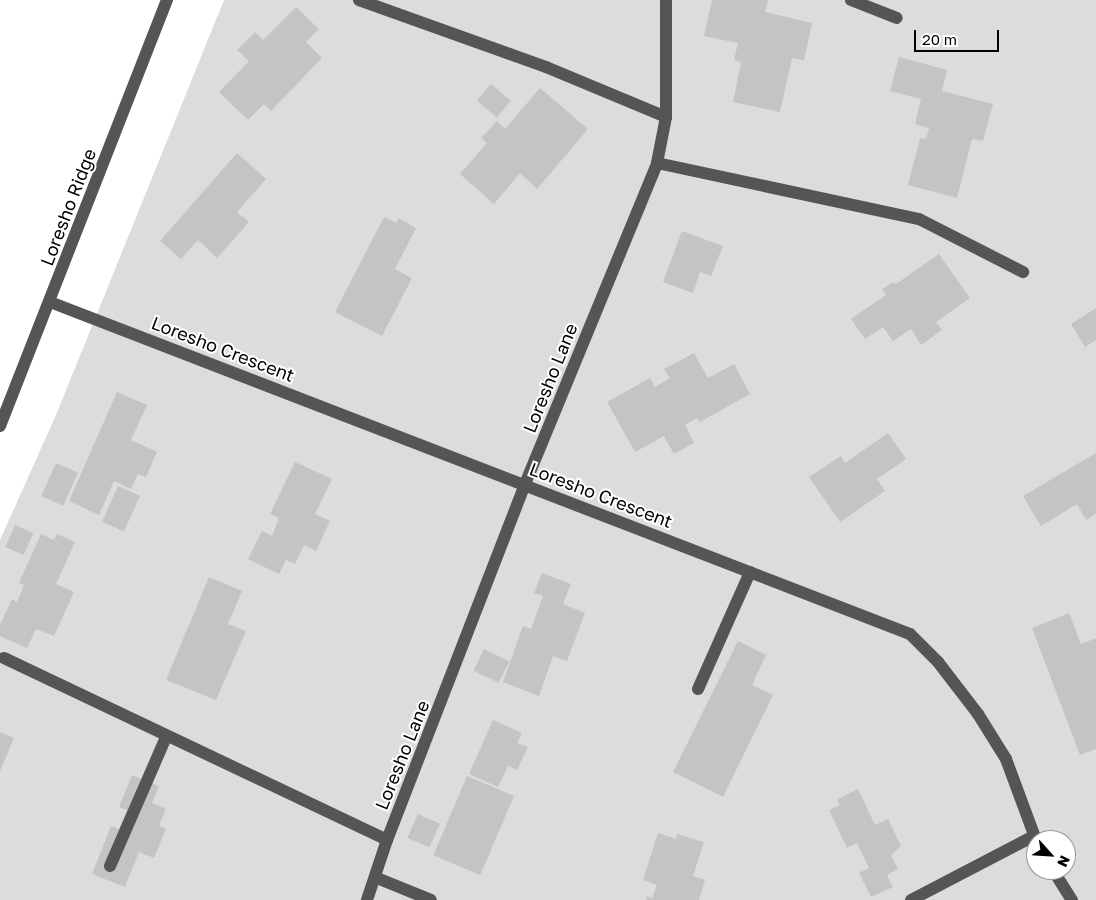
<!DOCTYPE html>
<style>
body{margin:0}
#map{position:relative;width:1096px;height:900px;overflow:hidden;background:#fff;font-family:"Golos Text",sans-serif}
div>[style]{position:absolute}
.green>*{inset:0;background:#dcdcdc}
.building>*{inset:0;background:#c4c4c4;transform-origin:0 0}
.minor>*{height:12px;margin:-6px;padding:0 6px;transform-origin:6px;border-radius:6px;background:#555}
span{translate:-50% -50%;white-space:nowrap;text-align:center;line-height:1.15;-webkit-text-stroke:4px #fff;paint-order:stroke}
.street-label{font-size:18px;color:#000}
.north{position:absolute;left:1026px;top:830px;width:50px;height:50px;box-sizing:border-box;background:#fff;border:1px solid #999;border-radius:50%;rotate:116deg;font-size:14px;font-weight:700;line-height:20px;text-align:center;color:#000}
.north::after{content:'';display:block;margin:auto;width:18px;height:22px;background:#000;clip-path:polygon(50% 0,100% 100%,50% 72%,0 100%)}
.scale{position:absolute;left:914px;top:30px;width:85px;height:22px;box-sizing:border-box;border:2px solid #000;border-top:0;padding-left:6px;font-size:15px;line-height:18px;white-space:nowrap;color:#000;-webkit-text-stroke:4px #fff;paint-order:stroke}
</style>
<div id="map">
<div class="green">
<div style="clip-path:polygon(evenodd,224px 0,1096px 0,1096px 900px,0 900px,0 540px,56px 415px,224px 0,1036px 840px,1066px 840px,1066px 870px,1036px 870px,1036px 840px)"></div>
</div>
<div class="building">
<div style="clip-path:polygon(712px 0,768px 0,765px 12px,812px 23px,804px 60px,792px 58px,780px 112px,733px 102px,741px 62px,734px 60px,738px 43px,704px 36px)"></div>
<div style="clip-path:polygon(296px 7px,319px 29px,306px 42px,322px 58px,271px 111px,264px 104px,248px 120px,219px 92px,249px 61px,237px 50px,255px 32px,263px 40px)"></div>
<div style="clip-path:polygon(899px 57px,947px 70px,942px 91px,993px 104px,983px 141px,972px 139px,957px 198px,908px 185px,920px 138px,926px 139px,929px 128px,915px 124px,921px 99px,890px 91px)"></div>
<div style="left:491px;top:84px;width:26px;height:22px;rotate:40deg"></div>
<div style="clip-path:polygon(540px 88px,588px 129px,537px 189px,520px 173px,494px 204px,460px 174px,487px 143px,481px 138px,497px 121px,505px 129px)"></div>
<div style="clip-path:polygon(237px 153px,266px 179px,237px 212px,249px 222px,217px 258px,198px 240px,181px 259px,160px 241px)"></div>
<div style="clip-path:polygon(384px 217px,396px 223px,398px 218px,416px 228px,395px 269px,412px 278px,382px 336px,335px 312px)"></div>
<div style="clip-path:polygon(682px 231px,723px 246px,711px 276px,700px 272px,693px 293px,663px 282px)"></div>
<div style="clip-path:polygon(939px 254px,970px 298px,936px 322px,942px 330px,921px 345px,911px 329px,893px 341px,883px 327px,865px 339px,851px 319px,886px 295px,882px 289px,894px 282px,896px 284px)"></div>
<div style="clip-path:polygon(1096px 308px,1096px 340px,1085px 347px,1071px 324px)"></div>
<div style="clip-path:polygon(694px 353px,708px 378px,734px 364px,750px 394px,700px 422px,697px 418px,685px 425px,694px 443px,674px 454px,664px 436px,635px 452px,607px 402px,650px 378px,655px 387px,670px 378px,664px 369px)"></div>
<div style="clip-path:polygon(117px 392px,147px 405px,131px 440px,157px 452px,146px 477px,138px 474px,131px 489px,114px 481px,99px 515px,69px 501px)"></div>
<div style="clip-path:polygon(888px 433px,906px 459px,877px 479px,885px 491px,840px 522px,809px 477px,841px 456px,845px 463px)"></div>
<div style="clip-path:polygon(1096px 453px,1096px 514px,1086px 520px,1077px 504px,1041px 526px,1023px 496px)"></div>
<div style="clip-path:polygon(295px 462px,332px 479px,315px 514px,330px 521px,316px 551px,304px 545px,295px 564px,286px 560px,279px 574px,248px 559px,262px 531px,272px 536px,279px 518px,270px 514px)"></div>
<div style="left:56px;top:463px;width:24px;height:36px;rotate:24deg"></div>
<div style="left:118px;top:486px;width:24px;height:39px;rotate:24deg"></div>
<div style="left:15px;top:525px;width:20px;height:24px;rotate:24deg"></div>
<div style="clip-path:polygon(41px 534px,54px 540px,57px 534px,75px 542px,56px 584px,74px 592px,54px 636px,36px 629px,27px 648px,0 636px,0 625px,12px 599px,17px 602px,24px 585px,19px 583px)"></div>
<div style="clip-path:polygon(542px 573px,571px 584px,563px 604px,585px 613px,567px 661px,553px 656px,539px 696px,503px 682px,523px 626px,531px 629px,543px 596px,534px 593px)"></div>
<div style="clip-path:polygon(209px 577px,242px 591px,228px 624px,246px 631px,216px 700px,166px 680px)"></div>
<div style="clip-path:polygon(1069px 613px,1081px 644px,1096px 638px,1096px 749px,1080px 755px,1032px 628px)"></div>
<div style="clip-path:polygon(738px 641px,766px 655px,752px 685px,773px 695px,723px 797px,673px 772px)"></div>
<div style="left:484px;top:649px;width:28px;height:24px;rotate:26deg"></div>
<div style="clip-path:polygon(493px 720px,522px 733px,517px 743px,528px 747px,517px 770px,508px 766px,498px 787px,469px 774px)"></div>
<div style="clip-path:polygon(0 732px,14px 738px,0 771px)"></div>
<div style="clip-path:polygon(132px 775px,159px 786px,152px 803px,166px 809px,159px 826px,166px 829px,154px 858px,139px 852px,125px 887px,92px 874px,111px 826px,119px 829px,127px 810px,119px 807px)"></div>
<div style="left:467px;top:776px;width:51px;height:86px;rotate:23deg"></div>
<div style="clip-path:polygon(858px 789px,875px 825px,888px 819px,901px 846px,891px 855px,898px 869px,887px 875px,893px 887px,871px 897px,859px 873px,869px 868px,857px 843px,847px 848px,829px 810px,840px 805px,837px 800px)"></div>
<div style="left:418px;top:814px;width:24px;height:26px;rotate:24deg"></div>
<div style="clip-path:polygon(658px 833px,676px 839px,677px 834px,704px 842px,693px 876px,705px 880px,699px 900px,646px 900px,647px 896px,652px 898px,657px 885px,643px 880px)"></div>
</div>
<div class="minor">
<div style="left:359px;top:0;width:199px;rotate:19.7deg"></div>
<div style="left:546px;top:67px;width:130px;rotate:22.6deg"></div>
<div style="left:851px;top:0;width:49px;rotate:21.4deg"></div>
<div style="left:657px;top:163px;width:268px;rotate:12.1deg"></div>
<div style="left:919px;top:219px;width:117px;rotate:27deg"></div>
<div style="left:50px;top:302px;width:922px;rotate:21.11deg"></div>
<div style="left:910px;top:634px;width:40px;rotate:45deg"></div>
<div style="left:938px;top:662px;width:66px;rotate:52.4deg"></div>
<div style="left:978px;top:714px;width:53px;rotate:58.1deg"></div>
<div style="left:1006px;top:759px;width:86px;rotate:69.7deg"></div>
<div style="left:0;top:426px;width:458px;rotate:-68.6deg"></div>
<div style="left:4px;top:658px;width:424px;rotate:25.4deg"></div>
<div style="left:698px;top:689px;width:128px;rotate:-66deg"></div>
<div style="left:110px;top:866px;width:141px;rotate:-66.5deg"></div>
<div style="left:1053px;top:870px;width:36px;rotate:58deg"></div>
<div style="left:377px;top:878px;width:58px;rotate:22.2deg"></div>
<div style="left:367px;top:900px;width:63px;rotate:-71.6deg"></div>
<div style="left:387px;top:840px;width:382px;rotate:-68.8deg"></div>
<div style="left:525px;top:484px;width:347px;rotate:-67.6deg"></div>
<div style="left:657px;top:163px;width:47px;rotate:-78.9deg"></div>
<div style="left:666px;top:117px;width:117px;rotate:-90deg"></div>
<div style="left:911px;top:900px;width:139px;rotate:-27.5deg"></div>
</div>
<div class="street-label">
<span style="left:68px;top:207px;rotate:-69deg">Loresho Ridge</span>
<span style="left:223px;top:349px;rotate:21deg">Loresho Crescent</span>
<span style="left:550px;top:378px;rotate:-68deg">Loresho Lane</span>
<span style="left:601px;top:495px;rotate:21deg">Loresho Crescent</span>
<span style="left:402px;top:755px;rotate:-68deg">Loresho Lane</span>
</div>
<div class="north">N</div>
<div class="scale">20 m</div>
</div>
